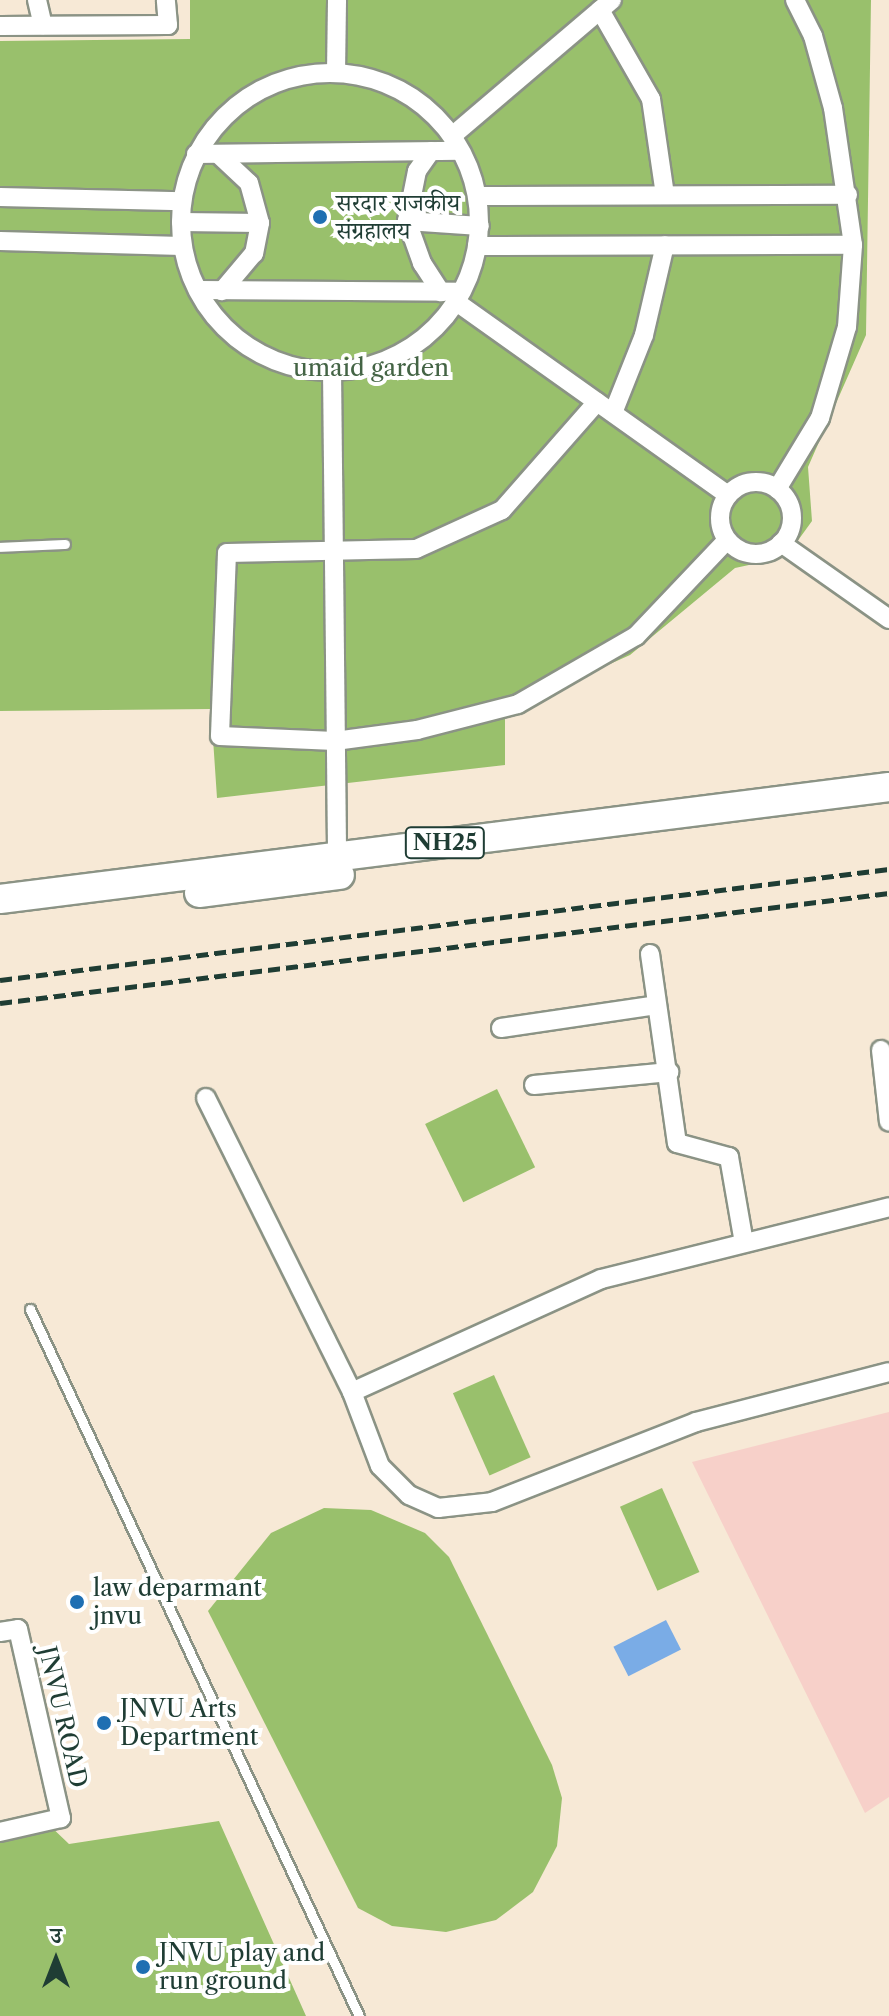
<!DOCTYPE html>
<meta charset="utf-8">
<style>
body{margin:0}
#map{position:relative;width:889px;height:2016px;overflow:hidden;background:#f7e9d6;font-family:"Libre Caslon Text","Noto Serif Devanagari",serif}
div>[style]{position:absolute}
.built>*{inset:0;background:#f7d0c9}
.green>*{inset:0;background:#99c06c;transform-origin:0 0}
.water>*{inset:0;background:#7aace6;transform-origin:0 0}
.roads{filter:drop-shadow(2px 0 #8b9385) drop-shadow(-2px 0 #8b9385) drop-shadow(0 2px #8b9385) drop-shadow(0 -2px #8b9385)}
.lane>*{height:9px;margin:-4.5px;padding:0 4.5px;transform-origin:4.5px;border-radius:4.5px;background:#fff}
.street>*{height:18px;margin:-9px;padding:0 9px;transform-origin:9px;border-radius:9px;background:#fff}
.street>.ring{margin:-9px;padding:0;box-sizing:content-box;background:none;border:18px solid #fff;border-radius:50%}
.primary>*{height:28px;margin:-14px;padding:0 14px;transform-origin:14px;border-radius:14px;background:#fff}
.rail>*{height:5px;margin-top:-2.5px;transform-origin:0;background:repeating-linear-gradient(90deg,#1f3d34 0 12px,transparent 0 18px)}
.dots>*{width:22px;height:22px;translate:-50% -50%;box-sizing:border-box;border:4px solid #fff;border-radius:50%}
span{translate:-50% -50%;white-space:nowrap;text-align:center;line-height:1.15;-webkit-text-stroke:8px #fff;paint-order:stroke}
.shield-label span{padding:2px 6px;background:#fff;border:2px solid;border-radius:6px;-webkit-text-stroke-width:0}
.shield-label{font-size:22px;color:#1f3d34;font-weight:700}
.poi-label{font-size:24px;color:#1f3d34}
.left{translate:0 -50%;text-align:left}
.park-label{font-size:24px;color:#446445}
.street-label{font-size:24px;color:#1f3d34}
.north{position:absolute;left:16px;top:1920px;width:80px;height:80px;-webkit-text-stroke:6px #fff;paint-order:stroke;rotate:0deg;font-size:22px;font-weight:700;line-height:32px;text-align:center;color:#1f3d34}
.north::after{content:'';display:block;margin:auto;width:28px;height:36px;background:#1f3d34;clip-path:polygon(50% 0,100% 100%,50% 72%,0 100%)}
</style>
<div id="map">
<div class="built">
<div style="clip-path:polygon(889px 1412px,889px 1797px,865px 1813px,692px 1462px)"></div>
</div>
<div class="green">
<div style="clip-path:polygon(190px 0,871px 0,866px 335px,808px 467px,812px 521px,786px 557px,735px 568px,630px 655px,505px 711px,505px 765px,217px 798px,211px 709px,0 711px,0 41px,190px 39px)"></div>
<div style="left:497px;top:1089px;width:87px;height:80px;rotate:64deg"></div>
<div style="left:494px;top:1375px;width:90px;height:45px;rotate:66deg"></div>
<div style="left:662px;top:1488px;width:92px;height:46px;rotate:66deg"></div>
<div style="clip-path:polygon(324px 1508px,371px 1510px,425px 1533px,449px 1557px,552px 1765px,562px 1798px,557px 1846px,533px 1892px,496px 1920px,446px 1932px,392px 1926px,358px 1908px,208px 1611px,271px 1533px)"></div>
<div style="clip-path:polygon(219px 1821px,306px 2016px,0 2016px,0 1832px,46px 1822px,69px 1844px)"></div>
</div>
<div class="water">
<div style="left:666px;top:1620px;width:33px;height:59px;rotate:63deg"></div>
</div>
<div class="roads">
<div class="lane">
<div style="left:0;top:547px;width:65px;rotate:-2.6deg"></div>
<div style="left:30px;top:1309px;width:780px;rotate:65.05deg"></div>
</div>
<div class="street">
<div style="left:37px;top:0;width:26px;rotate:77deg"></div>
<div style="left:600px;top:10px;width:103px;rotate:60.2deg"></div>
<div style="left:651px;top:99px;width:97px;rotate:81.7deg"></div>
<div style="left:0;top:26px;width:168px;rotate:-0.3deg"></div>
<div style="left:168px;top:25px;width:25px;rotate:-95deg"></div>
<div style="left:336px;top:73px;width:73px;rotate:-89.2deg"></div>
<div class="ring" style="left:181px;top:73px;width:280px;height:280px"></div>
<div style="left:452px;top:136px;width:210px;rotate:-40.4deg"></div>
<div style="left:431px;top:151px;width:24px;rotate:125deg"></div>
<div style="left:417px;top:171px;width:51px;rotate:101.3deg"></div>
<div style="left:407px;top:221px;width:45px;rotate:70.3deg"></div>
<div style="left:422px;top:263px;width:35px;rotate:57deg"></div>
<div style="left:196px;top:154px;width:264px;rotate:-0.7deg"></div>
<div style="left:218px;top:154px;width:42px;rotate:43.1deg"></div>
<div style="left:249px;top:183px;width:41px;rotate:74.6deg"></div>
<div style="left:260px;top:223px;width:31px;rotate:101deg"></div>
<div style="left:254px;top:253px;width:50px;rotate:130.1deg"></div>
<div style="left:477px;top:196px;width:371px;rotate:-0.2deg"></div>
<div style="left:0;top:197px;width:182px;rotate:1.3deg"></div>
<div style="left:407px;top:221px;width:73px;rotate:3.9deg"></div>
<div style="left:181px;top:222px;width:79px;rotate:0.7deg"></div>
<div style="left:0;top:241px;width:182px;rotate:1.6deg"></div>
<div style="left:477px;top:246px;width:376px;rotate:-0.2deg"></div>
<div style="left:199px;top:290px;width:262px;rotate:0.4deg"></div>
<div style="left:455px;top:301px;width:335px;rotate:35.4deg"></div>
<div style="left:332px;top:370px;width:486px;rotate:89.4deg"></div>
<div style="left:597px;top:402px;width:144px;rotate:131.3deg"></div>
<div style="left:502px;top:510px;width:94px;rotate:155.6deg"></div>
<div style="left:416px;top:549px;width:189px;rotate:178.8deg"></div>
<div style="left:227px;top:553px;width:183px;rotate:92.2deg"></div>
<div style="left:220px;top:736px;width:115px;rotate:2.5deg"></div>
<div style="left:335px;top:741px;width:83px;rotate:-7.6deg"></div>
<div style="left:417px;top:730px;width:104px;rotate:-14.4deg"></div>
<div style="left:518px;top:704px;width:136px;rotate:-30deg"></div>
<div style="left:636px;top:636px;width:132px;rotate:-46.5deg"></div>
<div style="left:613px;top:413px;width:84px;rotate:-68.3deg"></div>
<div style="left:644px;top:335px;width:92px;rotate:-76.9deg"></div>
<div class="ring" style="left:720px;top:482px;width:54px;height:54px"></div>
<div style="left:777px;top:489px;width:83px;rotate:-58.8deg"></div>
<div style="left:820px;top:418px;width:95px;rotate:-73.5deg"></div>
<div style="left:847px;top:327px;width:82px;rotate:-85.8deg"></div>
<div style="left:853px;top:245px;width:138px;rotate:-98.3deg"></div>
<div style="left:833px;top:108px;width:75px;rotate:-105.5deg"></div>
<div style="left:813px;top:36px;width:40px;rotate:-116.6deg"></div>
<div style="left:781px;top:543px;width:132px;rotate:35.1deg"></div>
<div style="left:650px;top:954px;width:191px;rotate:81.9deg"></div>
<div style="left:677px;top:1143px;width:54px;rotate:15.1deg"></div>
<div style="left:729px;top:1157px;width:87px;rotate:80.1deg"></div>
<div style="left:501px;top:1028px;width:157px;rotate:-8.4deg"></div>
<div style="left:881px;top:1050px;width:72px;rotate:83.7deg"></div>
<div style="left:534px;top:1085px;width:136px;rotate:-5.5deg"></div>
<div style="left:206px;top:1098px;width:328px;rotate:63.6deg"></div>
<div style="left:352px;top:1392px;width:79px;rotate:69.3deg"></div>
<div style="left:380px;top:1466px;width:41px;rotate:45deg"></div>
<div style="left:409px;top:1495px;width:32px;rotate:24deg"></div>
<div style="left:438px;top:1508px;width:54px;rotate:-6.3deg"></div>
<div style="left:492px;top:1502px;width:219px;rotate:-21.4deg"></div>
<div style="left:696px;top:1422px;width:199px;rotate:-14.5deg"></div>
<div style="left:352px;top:1392px;width:273px;rotate:-24.4deg"></div>
<div style="left:601px;top:1279px;width:297px;rotate:-14deg"></div>
<div style="left:0;top:1632px;width:18px;rotate:-9deg"></div>
<div style="left:18px;top:1629px;width:194px;rotate:77.2deg"></div>
<div style="left:61px;top:1818px;width:63px;rotate:167.1deg"></div>
</div>
<div class="primary">
<div style="left:199px;top:893px;width:142px;rotate:-7.3deg"></div>
<div style="left:0;top:899px;width:896px;rotate:-7.18deg"></div>
</div>
</div>
<div class="rail">
<div style="left:0;top:980px;width:896px;rotate:-7.12deg"></div>
<div style="left:0;top:1003px;width:896px;rotate:-7.05deg"></div>
</div>
<div class="dots">
<div style="left:320px;top:217px;background:#1f6fb2"></div>
<div style="left:77px;top:1602px;background:#1f6fb2"></div>
<div style="left:104px;top:1723px;background:#1f6fb2"></div>
<div style="left:143px;top:1967px;background:#1f6fb2"></div>
</div>
<div class="shield-label">
<span style="left:445px;top:843px">NH25</span>
</div>
<div class="poi-label">
<span class="left" style="left:336px;top:217px">सरदार राजकीय<br>संग्रहालय</span>
<span class="left" style="left:93px;top:1602px">law deparmant<br>jnvu</span>
<span class="left" style="left:120px;top:1723px">JNVU Arts<br>Department</span>
<span class="left" style="left:159px;top:1967px">JNVU play and<br>run ground</span>
</div>
<div class="park-label">
<span style="left:371px;top:368px">umaid garden</span>
</div>
<div class="street-label">
<span style="left:63px;top:1717px;rotate:77deg">JNVU ROAD</span>
</div>
<div class="north">उ</div>
</div>
